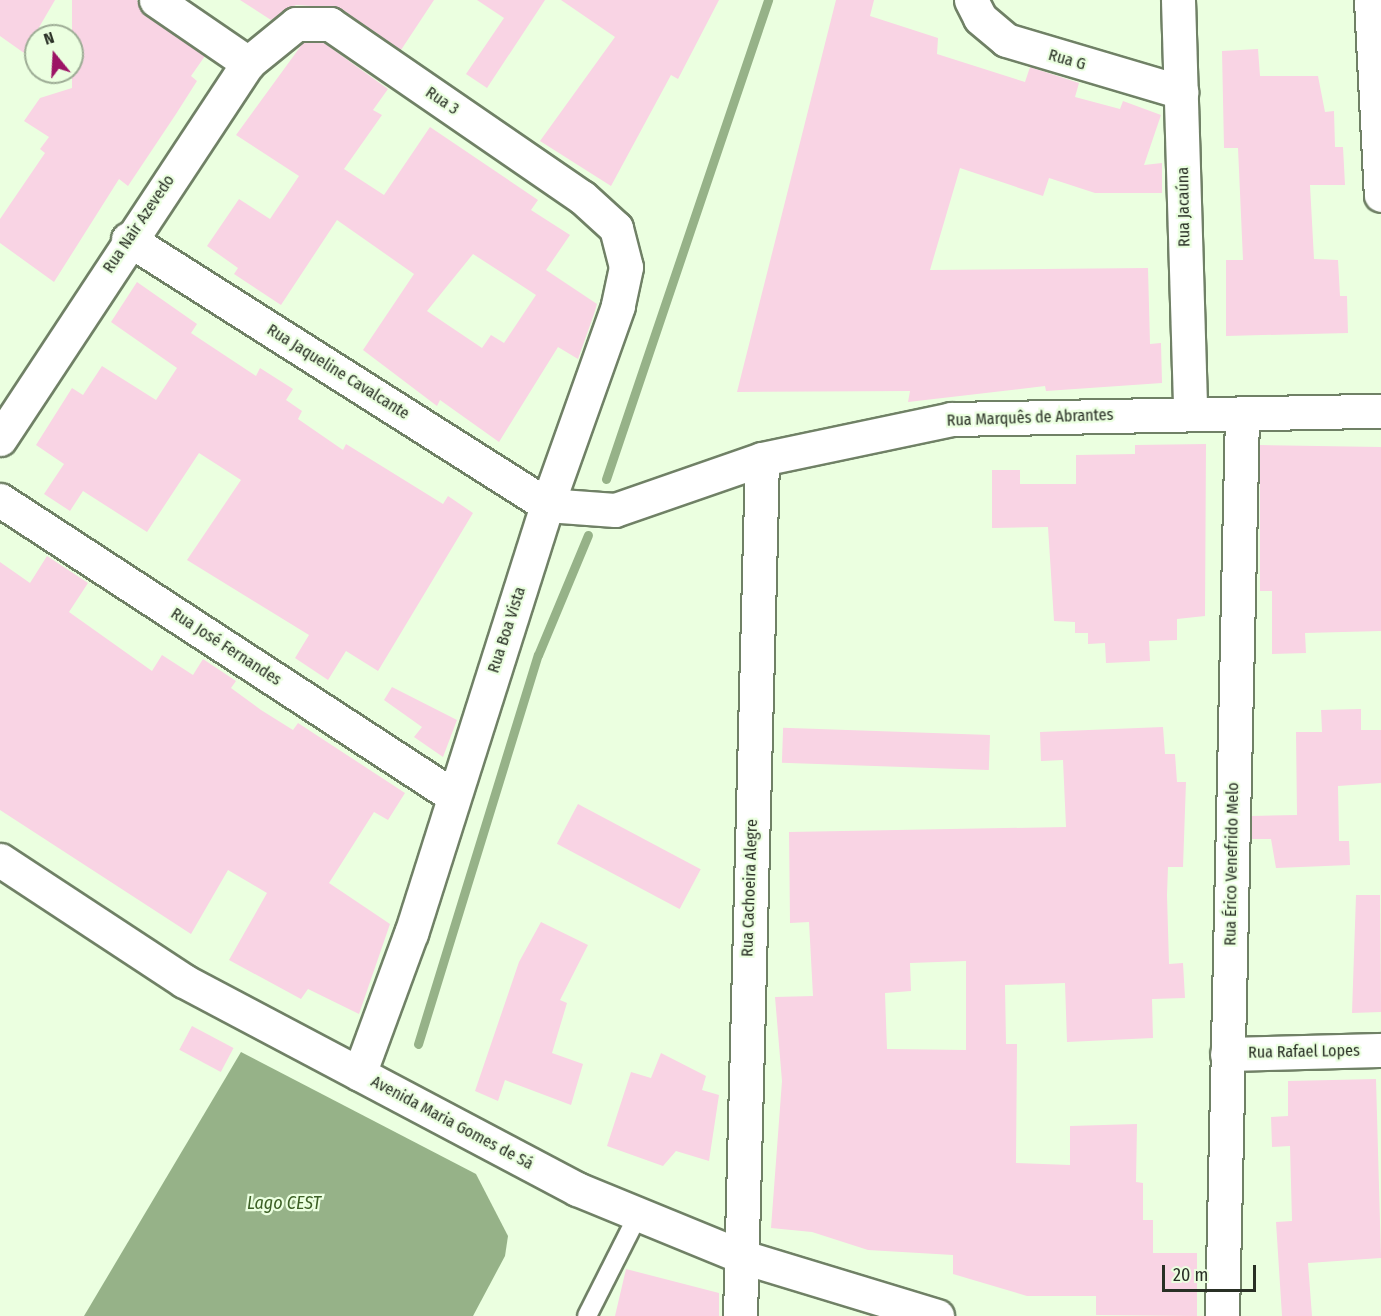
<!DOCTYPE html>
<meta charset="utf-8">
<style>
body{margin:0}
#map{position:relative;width:1381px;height:1316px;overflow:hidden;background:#ebffe0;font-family:"Fira Sans Condensed",sans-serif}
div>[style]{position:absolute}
.water>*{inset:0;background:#96b288}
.stream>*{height:9px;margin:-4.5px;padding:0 4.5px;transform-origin:4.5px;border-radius:4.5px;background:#96b288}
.building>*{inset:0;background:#f9d4e4;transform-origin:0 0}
.roads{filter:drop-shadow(2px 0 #708166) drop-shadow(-2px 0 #708166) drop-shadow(0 2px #708166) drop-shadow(0 -2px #708166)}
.lane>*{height:18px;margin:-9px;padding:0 9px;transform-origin:9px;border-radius:9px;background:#fff}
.street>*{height:33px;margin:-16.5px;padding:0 16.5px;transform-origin:16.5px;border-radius:16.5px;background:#fff}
.secondary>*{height:33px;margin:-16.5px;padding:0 16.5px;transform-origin:16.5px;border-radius:16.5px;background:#fff}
span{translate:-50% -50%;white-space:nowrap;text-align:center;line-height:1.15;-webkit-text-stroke:4.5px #ebffe0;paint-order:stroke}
.street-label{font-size:16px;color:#293025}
.water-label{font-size:18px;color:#3c6025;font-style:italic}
.north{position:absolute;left:24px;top:24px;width:60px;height:60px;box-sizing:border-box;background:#ebffe0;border:2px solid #9dac95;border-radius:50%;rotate:342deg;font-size:16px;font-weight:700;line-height:24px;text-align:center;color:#293025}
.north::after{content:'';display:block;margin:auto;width:21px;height:27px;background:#9c1465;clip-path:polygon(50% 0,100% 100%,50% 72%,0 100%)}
.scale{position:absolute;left:1162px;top:1265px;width:94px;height:27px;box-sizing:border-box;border:3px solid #293025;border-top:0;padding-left:8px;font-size:18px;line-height:21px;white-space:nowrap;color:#293025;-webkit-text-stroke:4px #ebffe0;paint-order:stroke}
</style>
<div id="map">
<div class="water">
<div style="clip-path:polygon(241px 1052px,476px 1174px,508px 1236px,505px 1256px,473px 1316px,84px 1316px)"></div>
</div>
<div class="stream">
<div style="left:606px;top:479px;width:506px;rotate:-71.31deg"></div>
<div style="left:418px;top:1044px;width:407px;rotate:-72.9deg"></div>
<div style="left:538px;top:655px;width:130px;rotate:-67.4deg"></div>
</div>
<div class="building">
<div style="clip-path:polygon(0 0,55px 0,24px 53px,0 36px)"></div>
<div style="clip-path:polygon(72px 0,137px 0,145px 15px,205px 56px,191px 76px,197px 81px,176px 114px,128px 186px,119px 179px,54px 282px,0 243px,0 219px,45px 153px,40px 149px,49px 137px,24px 121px,40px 98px,72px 88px)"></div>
<div style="clip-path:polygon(240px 0,434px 0,401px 50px,340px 8px,296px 5px,271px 20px)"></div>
<div style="clip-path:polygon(477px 0,545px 0,487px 88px,466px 74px,504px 18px)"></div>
<div style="clip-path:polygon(561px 0,719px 0,678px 79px,671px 75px,611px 186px,540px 141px,615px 37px)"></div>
<div style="clip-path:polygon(836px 0,874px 0,870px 16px,938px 38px,937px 54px,1025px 82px,1030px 67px,1079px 83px,1075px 97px,1120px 109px,1123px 101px,1161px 115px,1144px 165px,1162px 163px,1162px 193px,1095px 193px,1049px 178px,1043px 196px,960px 168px,930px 270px,1148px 268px,1150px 344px,1161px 343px,1162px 383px,1046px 391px,1045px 386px,908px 402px,910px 391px,737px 392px)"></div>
<div style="clip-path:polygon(evenodd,303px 43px,324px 43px,388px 89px,373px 110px,382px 115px,344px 169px,384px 195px,430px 127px,538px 200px,531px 210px,570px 235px,546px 270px,597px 304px,594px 314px,578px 359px,558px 347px,499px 442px,440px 400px,437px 406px,363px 350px,414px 274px,337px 220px,281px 305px,234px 274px,238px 268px,207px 246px,239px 199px,270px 219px,299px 176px,236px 135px,303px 43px,473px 254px,536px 295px,504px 343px,491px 335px,482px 348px,427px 311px,473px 254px)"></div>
<div style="clip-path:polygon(1258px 49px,1260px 76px,1318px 76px,1325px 112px,1334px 111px,1335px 147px,1343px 147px,1345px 185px,1310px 185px,1314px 259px,1338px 260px,1340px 296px,1347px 296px,1348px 333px,1226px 336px,1226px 260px,1243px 260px,1238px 148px,1224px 148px,1222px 51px)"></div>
<div style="clip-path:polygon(137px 282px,197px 324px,191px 333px,256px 376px,260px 368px,293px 389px,286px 400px,302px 411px,298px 419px,343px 450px,346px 444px,443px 504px,448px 496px,473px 513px,378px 671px,346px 651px,328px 680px,295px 658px,309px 635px,187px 560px,241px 480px,199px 453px,147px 532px,83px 491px,70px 511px,44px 494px,64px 464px,36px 445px,72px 388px,83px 395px,102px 366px,156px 400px,177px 368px,111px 322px)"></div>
<div style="clip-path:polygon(1206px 444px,1205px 616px,1177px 619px,1177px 640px,1149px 641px,1150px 661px,1106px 663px,1105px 643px,1088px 644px,1088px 633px,1075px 633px,1075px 622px,1054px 621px,1048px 527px,992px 528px,992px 470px,1020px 470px,1020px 484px,1076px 484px,1076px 455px,1135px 454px,1135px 445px)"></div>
<div style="clip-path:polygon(1260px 445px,1381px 447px,1381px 631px,1305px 633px,1306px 653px,1272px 654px,1272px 591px,1260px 591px)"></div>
<div style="clip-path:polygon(47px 556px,88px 583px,69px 612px,152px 671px,162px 655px,193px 675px,203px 659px,236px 681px,231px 688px,261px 710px,293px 730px,298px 723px,405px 793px,388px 820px,374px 812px,329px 883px,390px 924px,359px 1014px,308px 989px,301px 999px,229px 960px,267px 893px,228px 870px,191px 934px,0 810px,0 562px,30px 583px)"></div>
<div style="clip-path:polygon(392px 687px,457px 720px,443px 757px,414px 737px,422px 727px,384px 700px)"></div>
<div style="clip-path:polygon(1361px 709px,1361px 730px,1381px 730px,1381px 783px,1338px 786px,1339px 841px,1349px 841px,1350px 865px,1276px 868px,1271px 839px,1251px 839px,1252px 816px,1297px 815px,1296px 732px,1322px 732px,1321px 710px)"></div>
<div style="clip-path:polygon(evenodd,1163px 727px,1165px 754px,1175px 754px,1177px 782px,1186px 782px,1183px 867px,1168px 867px,1167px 895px,1169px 964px,1183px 963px,1185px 998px,1152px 999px,1153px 1038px,1067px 1042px,1065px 983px,1005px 985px,1006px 1044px,1017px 1044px,1016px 1163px,1070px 1165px,1070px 1126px,1137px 1124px,1136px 1182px,1143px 1183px,1143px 1220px,1153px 1220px,1153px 1253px,1197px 1253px,1197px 1316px,1096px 1315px,1096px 1296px,1027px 1296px,953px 1274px,953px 1255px,868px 1250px,812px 1232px,771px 1228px,782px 1081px,775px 997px,813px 996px,809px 922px,790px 923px,789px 832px,1066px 827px,1063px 760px,1041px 761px,1040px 732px,1163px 727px,966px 961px,966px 1050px,887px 1049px,885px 993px,911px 991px,910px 963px,966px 961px)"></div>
<div style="left:990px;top:735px;width:35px;height:207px;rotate:92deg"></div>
<div style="left:578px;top:804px;width:139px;height:45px;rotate:28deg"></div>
<div style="clip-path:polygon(1356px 895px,1380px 895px,1381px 1012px,1352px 1013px)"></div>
<div style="clip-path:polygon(541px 922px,588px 945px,560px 1000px,567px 1003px,552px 1053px,583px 1064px,571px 1105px,505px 1080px,498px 1101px,475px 1091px,519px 962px)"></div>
<div style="left:192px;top:1026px;width:47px;height:27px;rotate:28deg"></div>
<div style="clip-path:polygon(661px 1053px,706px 1076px,702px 1090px,719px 1095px,709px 1161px,676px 1151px,663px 1166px,607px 1146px,631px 1072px,651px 1078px)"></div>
<div style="clip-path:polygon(1376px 1079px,1381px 1258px,1308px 1263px,1312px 1316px,1282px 1316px,1276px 1222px,1292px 1221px,1290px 1146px,1272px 1147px,1271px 1117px,1288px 1116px,1288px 1081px)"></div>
<div style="clip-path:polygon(626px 1269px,719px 1293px,719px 1316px,615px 1316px)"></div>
</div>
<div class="roads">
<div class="lane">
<div style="left:587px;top:1316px;width:111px;rotate:-63.2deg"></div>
</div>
<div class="street">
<div style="left:156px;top:0;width:112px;rotate:34.4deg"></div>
<div style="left:971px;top:0;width:20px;rotate:63deg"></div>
<div style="left:980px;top:18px;width:34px;rotate:40deg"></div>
<div style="left:1006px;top:40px;width:183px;rotate:16.5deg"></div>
<div style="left:1178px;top:0;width:414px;rotate:88.3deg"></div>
<div style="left:1371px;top:0;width:195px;rotate:87.1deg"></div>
<div style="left:128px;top:239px;width:496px;rotate:32.4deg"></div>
<div style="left:547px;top:505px;width:68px;rotate:4.2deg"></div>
<div style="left:615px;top:510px;width:156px;rotate:-19.1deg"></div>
<div style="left:762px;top:459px;width:193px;rotate:-11.9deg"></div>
<div style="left:951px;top:419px;width:430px;rotate:-1.1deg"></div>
<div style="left:0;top:439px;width:450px;rotate:-56.6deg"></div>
<div style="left:248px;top:63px;width:62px;rotate:-39.1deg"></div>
<div style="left:296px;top:24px;width:34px"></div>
<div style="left:330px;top:24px;width:306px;rotate:34.5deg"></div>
<div style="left:582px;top:197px;width:46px;rotate:42.4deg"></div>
<div style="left:616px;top:228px;width:40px;rotate:75.6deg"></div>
<div style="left:626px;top:267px;width:40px;rotate:102deg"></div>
<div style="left:618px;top:306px;width:211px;rotate:109.6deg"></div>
<div style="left:547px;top:505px;width:449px;rotate:107.6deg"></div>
<div style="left:411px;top:933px;width:150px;rotate:110.2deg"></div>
<div style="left:0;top:500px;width:540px;rotate:33.13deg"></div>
<div style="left:1227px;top:1054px;width:154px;rotate:-1.5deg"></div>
<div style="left:740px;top:1316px;width:857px;rotate:-88.53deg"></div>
<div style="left:1222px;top:1316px;width:903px;rotate:-88.73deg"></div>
</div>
<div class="secondary">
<div style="left:0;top:860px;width:220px;rotate:33.3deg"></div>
<div style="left:184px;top:981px;width:445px;rotate:27.9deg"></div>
<div style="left:577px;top:1189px;width:176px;rotate:22.3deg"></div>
<div style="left:740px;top:1256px;width:206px;rotate:16.9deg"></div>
</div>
</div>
<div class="street-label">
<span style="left:1067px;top:60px;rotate:16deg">Rua G</span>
<span style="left:442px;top:101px;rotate:34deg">Rua 3</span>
<span style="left:1184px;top:207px;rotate:-91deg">Rua Jacaúna</span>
<span style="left:139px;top:224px;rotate:-56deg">Rua Nair Azevedo</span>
<span style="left:338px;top:372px;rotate:32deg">Rua Jaqueline Cavalcante</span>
<span style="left:1030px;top:418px;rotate:-2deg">Rua Marquês de Abrantes</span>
<span style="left:507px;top:630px;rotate:-72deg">Rua Boa Vista</span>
<span style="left:226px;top:647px;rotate:33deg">Rua José Fernandes</span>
<span style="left:1232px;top:864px;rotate:-89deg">Rua Érico Venefrido Melo</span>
<span style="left:750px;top:888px;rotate:-88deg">Rua Cachoeira Alegre</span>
<span style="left:1304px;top:1052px;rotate:-1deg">Rua Rafael Lopes</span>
<span style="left:452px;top:1123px;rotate:28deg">Avenida Maria Gomes de Sá</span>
</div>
<div class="water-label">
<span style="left:284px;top:1203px">Lago CEST</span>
</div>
<div class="north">N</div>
<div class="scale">20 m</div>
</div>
